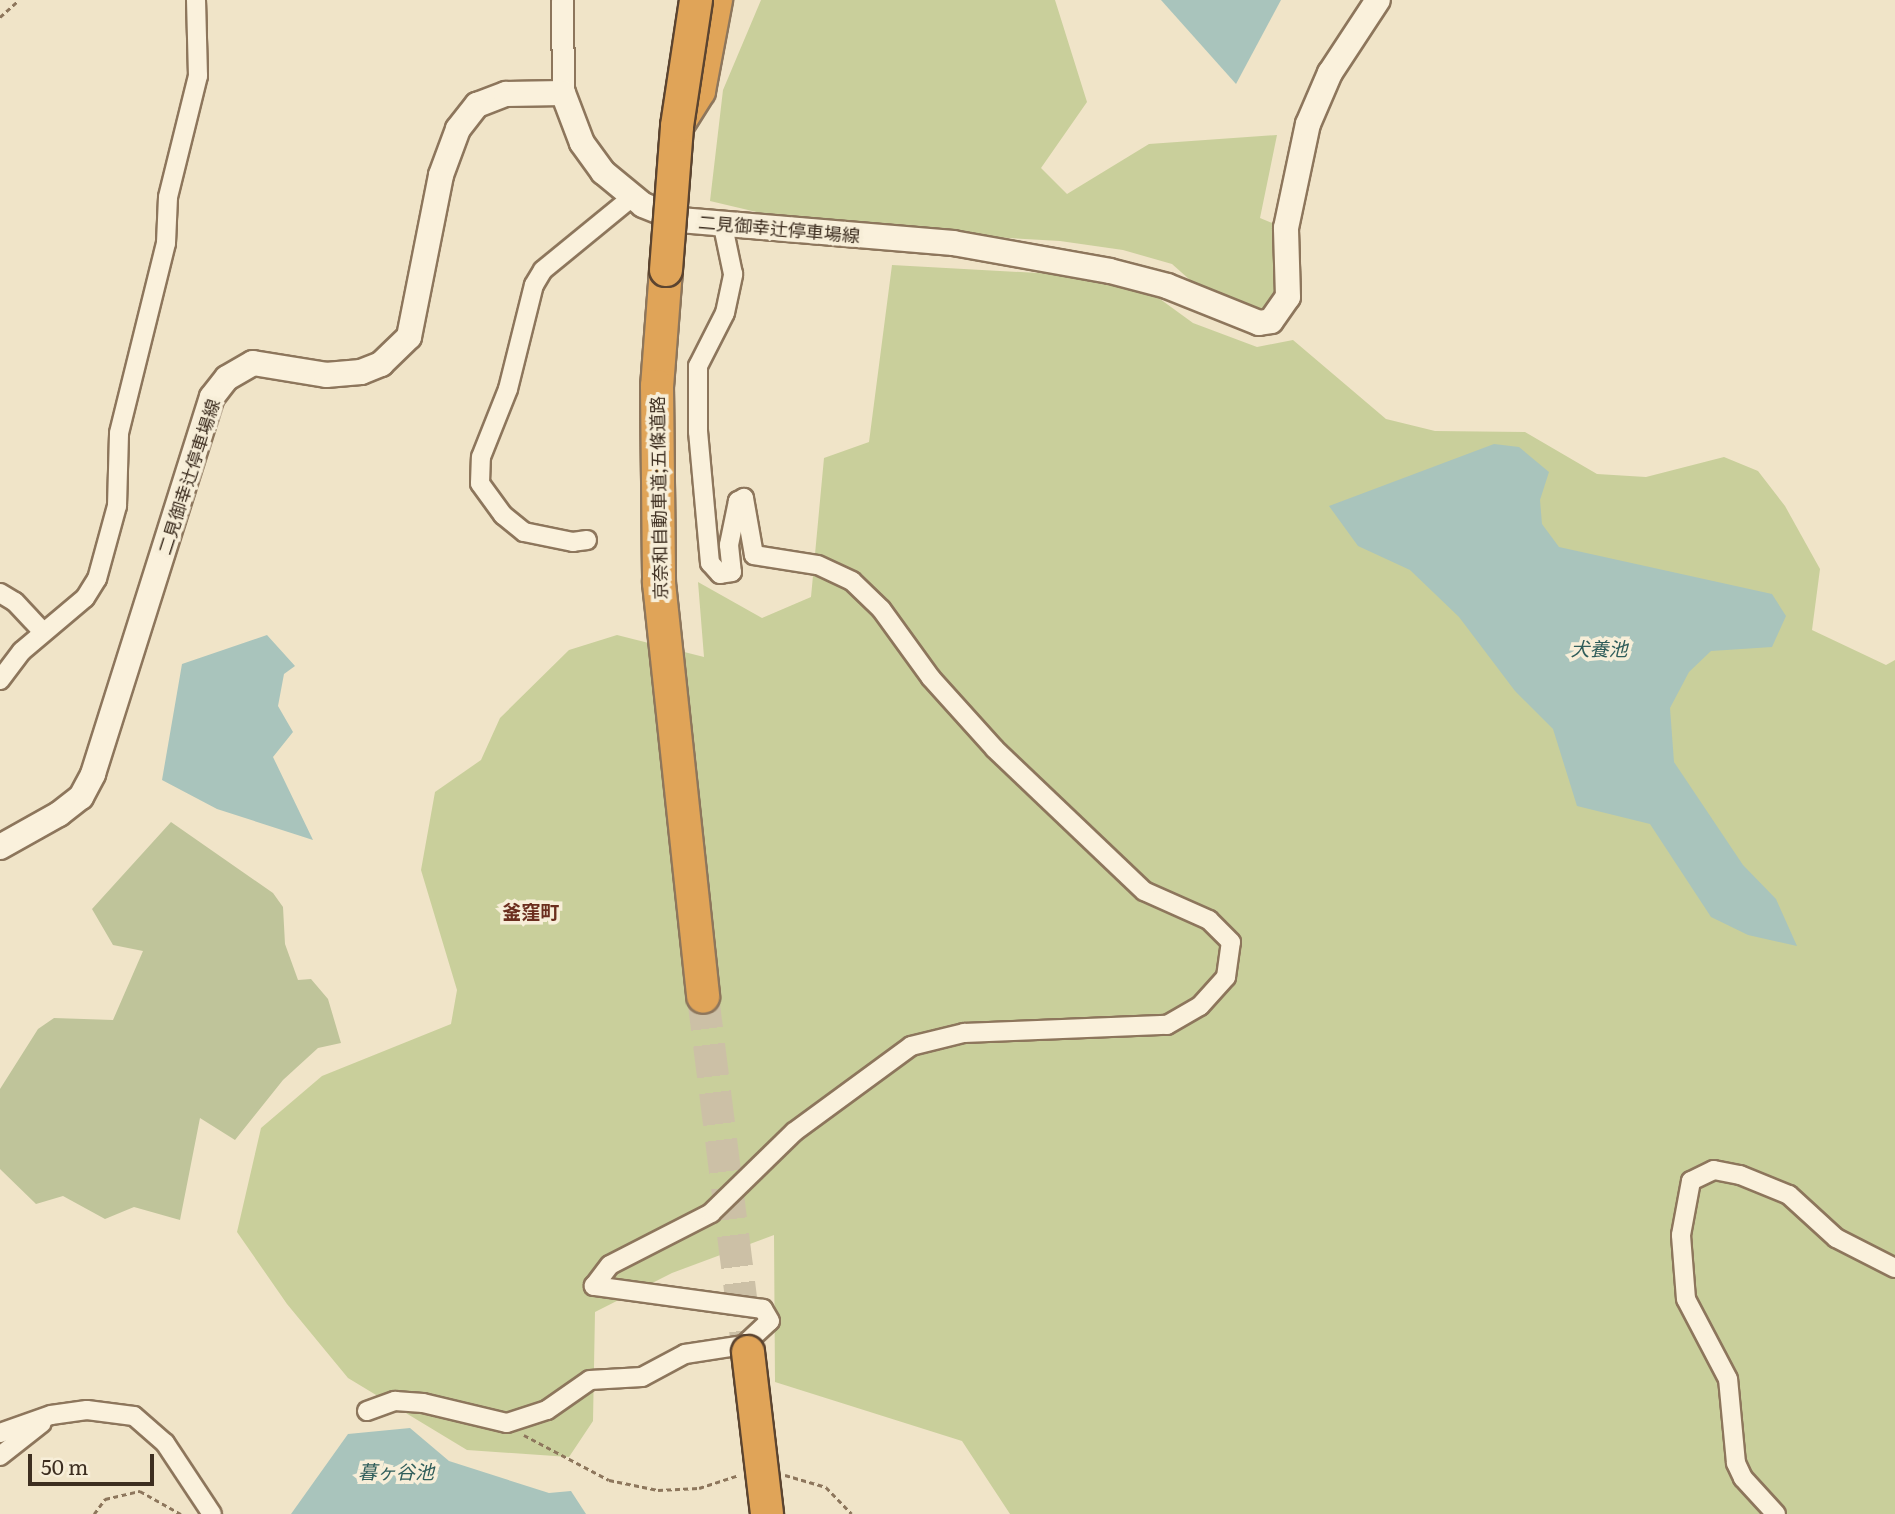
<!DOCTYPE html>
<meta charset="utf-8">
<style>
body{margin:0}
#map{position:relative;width:1895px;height:1514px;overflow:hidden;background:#f0e4c8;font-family:Literata,"Noto Sans JP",serif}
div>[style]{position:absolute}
.green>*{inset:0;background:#c9cf9b}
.cemetery>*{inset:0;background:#bfc49a}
.water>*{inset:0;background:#a9c4bc}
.motorway-tunnel>*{height:32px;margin-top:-16px;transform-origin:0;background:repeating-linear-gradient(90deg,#ccc0a6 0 32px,transparent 0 48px)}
.path>*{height:2.5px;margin-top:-1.25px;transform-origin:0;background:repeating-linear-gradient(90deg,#8d765c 0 5px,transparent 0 8.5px)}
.roads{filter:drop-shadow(2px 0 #8d765c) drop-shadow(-2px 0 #8d765c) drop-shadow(0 2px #8d765c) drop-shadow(0 -2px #8d765c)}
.minor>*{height:18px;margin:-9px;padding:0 9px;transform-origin:9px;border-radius:9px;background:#faf1dc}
.tertiary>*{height:21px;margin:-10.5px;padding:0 10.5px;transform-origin:10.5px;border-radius:10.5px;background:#faf1dc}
.secondary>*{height:24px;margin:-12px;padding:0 12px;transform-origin:12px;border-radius:12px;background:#faf1dc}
.motorway>*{height:32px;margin:-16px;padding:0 16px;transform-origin:16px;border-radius:16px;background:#e0a458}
.bridges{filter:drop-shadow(2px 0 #5b4430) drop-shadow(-2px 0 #5b4430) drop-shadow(0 2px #5b4430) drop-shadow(0 -2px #5b4430)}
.motorway-bridge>*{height:32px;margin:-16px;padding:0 16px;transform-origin:16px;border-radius:16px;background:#e0a458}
span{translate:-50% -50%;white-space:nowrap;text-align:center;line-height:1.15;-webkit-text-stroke:7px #f7eed8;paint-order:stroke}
.street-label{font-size:18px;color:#3d2e20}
.water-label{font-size:19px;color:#2f5d5a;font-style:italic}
.neighbourhood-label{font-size:19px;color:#6b2e1e;font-weight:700}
.scale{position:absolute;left:28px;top:1454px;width:126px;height:32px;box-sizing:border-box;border:4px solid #3d2e20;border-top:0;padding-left:9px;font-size:21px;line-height:24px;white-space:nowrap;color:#3d2e20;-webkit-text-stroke:5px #f7eed8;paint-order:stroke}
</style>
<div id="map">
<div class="green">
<div style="clip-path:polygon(761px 0,1055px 0,1087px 102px,1041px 168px,1067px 194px,1149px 144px,1277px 135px,1260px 218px,1277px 225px,1283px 272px,1269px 317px,1208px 296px,1172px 264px,1123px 250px,1060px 241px,821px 227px,710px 201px,723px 90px)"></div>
<div style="clip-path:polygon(892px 265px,1111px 277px,1149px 291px,1193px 323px,1257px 347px,1293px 340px,1386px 419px,1435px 431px,1525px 432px,1597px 474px,1646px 477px,1724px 457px,1758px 471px,1785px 506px,1820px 569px,1812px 630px,1886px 665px,1895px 660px,1895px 1514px,1010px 1514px,962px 1441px,775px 1382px,774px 1235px,672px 1273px,595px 1312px,593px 1421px,569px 1457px,467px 1450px,348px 1378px,287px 1304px,237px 1232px,261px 1128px,322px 1076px,451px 1024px,457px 990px,421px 870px,435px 792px,481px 760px,500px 718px,569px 650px,617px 635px,704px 657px,698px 582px,762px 618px,811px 597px,824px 458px,869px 442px)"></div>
</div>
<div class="cemetery">
<div style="clip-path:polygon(171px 822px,273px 893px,283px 907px,285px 944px,298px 980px,311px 979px,328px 999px,341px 1043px,318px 1048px,283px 1080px,235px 1140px,200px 1118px,180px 1220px,134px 1207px,105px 1219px,63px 1196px,36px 1204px,0 1169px,0 1089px,38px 1029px,54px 1018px,113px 1020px,143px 951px,113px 945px,92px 909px)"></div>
</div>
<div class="water">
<div style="clip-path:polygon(1161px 0,1281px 0,1236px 84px)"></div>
<div style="clip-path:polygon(1494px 444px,1519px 447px,1549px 472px,1540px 500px,1542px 524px,1559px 547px,1772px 594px,1786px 616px,1772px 647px,1711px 651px,1689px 672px,1670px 708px,1674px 762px,1743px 865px,1776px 899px,1797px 946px,1748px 935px,1711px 917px,1650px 824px,1577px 806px,1553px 729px,1515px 691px,1459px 617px,1410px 570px,1358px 546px,1329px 506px)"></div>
<div style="clip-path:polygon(267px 635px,295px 666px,284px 674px,278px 706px,293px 732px,273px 757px,313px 840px,217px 809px,162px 780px,182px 664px)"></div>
<div style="clip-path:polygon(410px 1428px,449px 1461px,549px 1493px,571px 1491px,586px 1514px,291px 1514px,348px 1434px)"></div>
</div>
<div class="motorway-tunnel">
<div style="left:703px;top:997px;width:358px;rotate:82.8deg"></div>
</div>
<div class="path">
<div style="left:0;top:17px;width:25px;rotate:-42deg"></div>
<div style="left:524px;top:1435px;width:96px;rotate:27.9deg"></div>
<div style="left:609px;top:1480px;width:50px;rotate:11.5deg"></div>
<div style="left:658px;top:1490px;width:41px;rotate:-2.8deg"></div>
<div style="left:699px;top:1488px;width:40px;rotate:-18deg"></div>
<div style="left:785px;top:1475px;width:43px;rotate:16.3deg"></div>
<div style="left:826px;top:1487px;width:37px;rotate:46deg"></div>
<div style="left:94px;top:1514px;width:19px;rotate:-54deg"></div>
<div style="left:105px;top:1499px;width:36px;rotate:-13deg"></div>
<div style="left:140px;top:1491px;width:47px;rotate:29.3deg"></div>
</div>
<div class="roads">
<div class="minor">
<div style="left:587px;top:540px;width:14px;rotate:172deg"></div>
<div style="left:573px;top:542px;width:50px;rotate:-168.5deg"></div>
<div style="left:524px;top:532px;width:27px;rotate:-141deg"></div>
<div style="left:503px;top:515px;width:39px;rotate:-126deg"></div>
<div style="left:480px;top:483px;width:26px;rotate:-88deg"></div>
<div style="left:481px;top:457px;width:73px;rotate:-68.3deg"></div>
<div style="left:508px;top:389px;width:107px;rotate:-76deg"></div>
<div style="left:534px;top:285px;width:17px;rotate:-59deg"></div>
<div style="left:543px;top:270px;width:114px;rotate:-39.3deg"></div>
<div style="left:0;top:593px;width:17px;rotate:31deg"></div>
<div style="left:15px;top:602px;width:41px;rotate:47deg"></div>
<div style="left:0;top:680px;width:36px;rotate:-53deg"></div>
<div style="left:22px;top:651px;width:82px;rotate:-40.1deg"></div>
<div style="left:85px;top:598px;width:22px;rotate:-58deg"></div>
<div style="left:97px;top:579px;width:76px;rotate:-74.7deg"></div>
<div style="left:117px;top:506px;width:73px;rotate:-88.4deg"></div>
<div style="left:119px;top:433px;width:196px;rotate:-76.1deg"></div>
<div style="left:166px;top:243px;width:46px;rotate:-87.5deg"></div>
<div style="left:168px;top:197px;width:125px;rotate:-76.1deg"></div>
<div style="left:198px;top:76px;width:76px;rotate:-91.5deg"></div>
<div style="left:367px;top:1411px;width:30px;rotate:-20deg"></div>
<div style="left:395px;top:1401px;width:28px;rotate:4deg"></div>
<div style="left:423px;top:1403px;width:86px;rotate:13.4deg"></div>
<div style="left:507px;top:1423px;width:42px;rotate:-18deg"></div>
<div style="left:547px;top:1410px;width:52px;rotate:-34.9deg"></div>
<div style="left:590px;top:1380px;width:52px;rotate:-3.3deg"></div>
<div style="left:642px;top:1377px;width:49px;rotate:-28.1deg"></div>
<div style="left:685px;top:1354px;width:60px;rotate:-8.7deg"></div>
<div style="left:744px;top:1345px;width:35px;rotate:-43deg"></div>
<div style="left:770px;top:1321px;width:14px;rotate:-120deg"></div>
<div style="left:763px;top:1309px;width:171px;rotate:-172.2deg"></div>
<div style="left:594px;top:1286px;width:26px;rotate:-53deg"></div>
<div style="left:610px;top:1265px;width:114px;rotate:-27.2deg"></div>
<div style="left:711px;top:1213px;width:116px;rotate:-44.3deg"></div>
<div style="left:794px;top:1132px;width:145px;rotate:-36.3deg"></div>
<div style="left:911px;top:1046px;width:55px;rotate:-13.8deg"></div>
<div style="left:964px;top:1033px;width:203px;rotate:-2.3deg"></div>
<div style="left:1167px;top:1025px;width:38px;rotate:-30deg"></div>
<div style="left:1200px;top:1006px;width:39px;rotate:-48deg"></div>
<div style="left:1226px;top:977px;width:35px;rotate:-82deg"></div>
<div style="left:1231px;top:942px;width:31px;rotate:-135deg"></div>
<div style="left:1209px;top:920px;width:71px;rotate:-156deg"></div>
<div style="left:1144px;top:891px;width:206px;rotate:-136.4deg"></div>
<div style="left:995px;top:749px;width:96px;rotate:-132deg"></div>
<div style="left:931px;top:678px;width:85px;rotate:-125.9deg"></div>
<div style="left:881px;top:609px;width:40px;rotate:-136deg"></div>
<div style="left:852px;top:581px;width:38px;rotate:-155deg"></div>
<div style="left:817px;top:565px;width:64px;rotate:-171deg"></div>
<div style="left:754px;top:555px;width:58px;rotate:-100deg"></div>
<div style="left:744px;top:498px;width:7px;rotate:153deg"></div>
<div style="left:738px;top:501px;width:45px;rotate:101.6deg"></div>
<div style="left:729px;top:545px;width:27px;rotate:84deg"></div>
<div style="left:732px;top:572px;width:12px;rotate:171deg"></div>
<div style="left:720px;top:574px;width:15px;rotate:-132deg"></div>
<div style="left:710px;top:563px;width:132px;rotate:-95.2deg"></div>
<div style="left:698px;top:432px;width:66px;rotate:-90deg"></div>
<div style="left:698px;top:366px;width:59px;rotate:-63deg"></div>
<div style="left:725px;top:313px;width:40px;rotate:-78deg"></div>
<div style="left:733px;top:274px;width:49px;rotate:-101.8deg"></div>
<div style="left:0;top:1433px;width:54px;rotate:-19.4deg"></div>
<div style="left:51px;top:1415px;width:36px;rotate:-8deg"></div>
<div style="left:87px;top:1410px;width:47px;rotate:7.3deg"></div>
<div style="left:134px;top:1416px;width:41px;rotate:41.1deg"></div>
<div style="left:165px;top:1443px;width:85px;rotate:56.5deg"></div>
<div style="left:0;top:1456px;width:53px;rotate:-38.2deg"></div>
<div style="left:1776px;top:1514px;width:49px;rotate:-132.5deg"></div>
<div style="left:1743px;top:1478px;width:17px;rotate:-115deg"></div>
<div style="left:1736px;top:1463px;width:84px;rotate:-95.4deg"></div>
<div style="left:1728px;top:1379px;width:90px;rotate:-117.7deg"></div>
<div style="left:1686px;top:1299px;width:64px;rotate:-94.5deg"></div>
<div style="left:1681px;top:1235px;width:55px;rotate:-79.5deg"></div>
<div style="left:1691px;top:1181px;width:25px;rotate:-26deg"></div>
<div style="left:1714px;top:1170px;width:26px;rotate:11deg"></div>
<div style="left:1740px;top:1175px;width:53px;rotate:22.2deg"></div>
<div style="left:1789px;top:1195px;width:64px;rotate:42.5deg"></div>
<div style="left:1836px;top:1238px;width:66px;rotate:27deg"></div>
</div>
<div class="tertiary">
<div style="left:562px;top:0;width:93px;rotate:89.4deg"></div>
</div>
<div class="secondary">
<div style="left:0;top:847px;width:68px;rotate:-29.2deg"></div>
<div style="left:59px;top:814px;width:28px;rotate:-38deg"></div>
<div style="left:81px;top:797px;width:26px;rotate:-62deg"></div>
<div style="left:93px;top:774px;width:395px;rotate:-72.5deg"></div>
<div style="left:212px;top:397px;width:24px;rotate:-52deg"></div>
<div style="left:227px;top:378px;width:30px;rotate:-30deg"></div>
<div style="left:253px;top:363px;width:74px;rotate:9.3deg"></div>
<div style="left:326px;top:375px;width:35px;rotate:-5deg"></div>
<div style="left:361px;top:372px;width:22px;rotate:-22deg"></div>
<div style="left:381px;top:364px;width:39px;rotate:-44deg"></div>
<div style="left:409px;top:337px;width:165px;rotate:-78.8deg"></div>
<div style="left:441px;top:175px;width:49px;rotate:-69.7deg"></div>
<div style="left:458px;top:129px;width:31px;rotate:-52deg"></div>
<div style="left:477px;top:105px;width:31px;rotate:-21deg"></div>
<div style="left:506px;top:94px;width:57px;rotate:-1deg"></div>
<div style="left:563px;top:93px;width:53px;rotate:69.2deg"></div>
<div style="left:582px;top:143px;width:36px;rotate:54deg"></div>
<div style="left:603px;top:172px;width:52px;rotate:39.5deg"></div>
<div style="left:643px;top:205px;width:40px;rotate:22deg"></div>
<div style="left:680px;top:220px;width:274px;rotate:4.8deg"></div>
<div style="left:953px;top:243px;width:159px;rotate:10.1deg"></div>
<div style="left:1110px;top:271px;width:59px;rotate:14.7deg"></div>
<div style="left:1167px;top:286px;width:99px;rotate:21.9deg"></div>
<div style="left:1259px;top:323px;width:12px;rotate:-9deg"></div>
<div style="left:1271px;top:321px;width:29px;rotate:-55deg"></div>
<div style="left:1288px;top:297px;width:69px;rotate:-91.7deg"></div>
<div style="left:1286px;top:228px;width:106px;rotate:-78.1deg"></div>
<div style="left:1308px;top:124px;width:56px;rotate:-66.7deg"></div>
<div style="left:1330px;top:73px;width:87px;rotate:-56.7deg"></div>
</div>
<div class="motorway">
<div style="left:677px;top:126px;width:41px;rotate:-57.8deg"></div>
<div style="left:699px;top:91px;width:93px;rotate:-79.4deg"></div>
<div style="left:666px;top:270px;width:116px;rotate:94.4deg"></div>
<div style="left:657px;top:386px;width:197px;rotate:89.4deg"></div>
<div style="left:659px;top:583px;width:416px;rotate:83.9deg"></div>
</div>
</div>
<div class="bridges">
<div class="motorway-bridge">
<div style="left:666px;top:270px;width:144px;rotate:-85.6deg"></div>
<div style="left:677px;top:126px;width:127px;rotate:-81.4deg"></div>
<div style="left:748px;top:1352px;width:163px;rotate:83.3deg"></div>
</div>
</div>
<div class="street-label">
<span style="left:779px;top:229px;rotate:5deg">二見御幸辻停車場線</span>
<span style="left:189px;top:477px;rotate:-72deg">二見御幸辻停車場線</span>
<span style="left:659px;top:498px;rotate:-91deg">京奈和自動車道;五條道路</span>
</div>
<div class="water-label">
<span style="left:1599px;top:649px">犬養池</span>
<span style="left:396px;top:1472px">暮ヶ谷池</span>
</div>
<div class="neighbourhood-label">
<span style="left:531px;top:912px">釜窪町</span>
</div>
<div class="scale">50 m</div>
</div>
